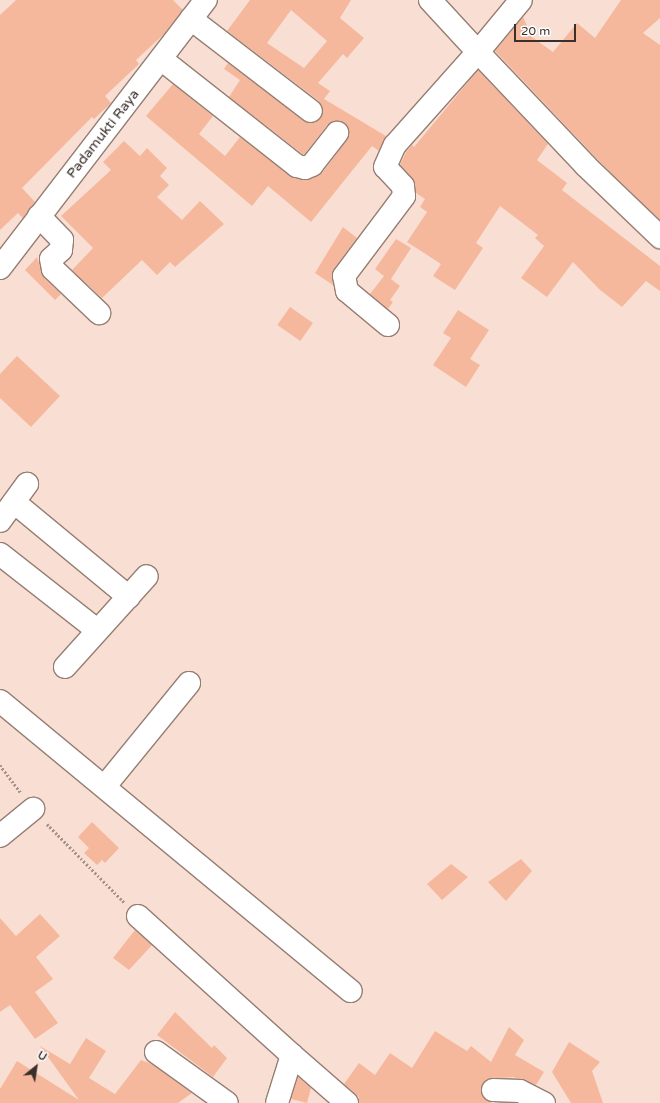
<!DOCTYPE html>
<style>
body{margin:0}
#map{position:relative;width:660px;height:1103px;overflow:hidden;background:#f9dfd3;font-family:"Varela Round",sans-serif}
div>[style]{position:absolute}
.building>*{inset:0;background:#f6b89c;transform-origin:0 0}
.path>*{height:2.5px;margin-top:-1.25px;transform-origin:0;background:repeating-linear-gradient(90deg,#a5928a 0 2px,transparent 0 4px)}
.roads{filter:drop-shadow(1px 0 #957e73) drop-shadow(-1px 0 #957e73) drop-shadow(0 1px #957e73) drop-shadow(0 -1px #957e73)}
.minor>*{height:22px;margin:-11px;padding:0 11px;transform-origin:11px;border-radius:11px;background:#fff}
span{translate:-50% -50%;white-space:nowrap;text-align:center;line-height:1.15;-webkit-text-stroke:3.5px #fff;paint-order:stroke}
.street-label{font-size:14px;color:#392f2b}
.north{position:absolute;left:16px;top:1047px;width:40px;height:40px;-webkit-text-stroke:3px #fff;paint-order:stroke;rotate:30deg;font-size:11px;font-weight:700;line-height:16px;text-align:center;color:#392f2b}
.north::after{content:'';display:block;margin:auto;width:14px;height:18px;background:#392f2b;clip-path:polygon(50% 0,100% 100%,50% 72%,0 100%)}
.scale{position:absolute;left:514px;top:24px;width:62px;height:18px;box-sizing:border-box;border:2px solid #392f2b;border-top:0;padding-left:5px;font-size:12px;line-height:14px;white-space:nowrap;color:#392f2b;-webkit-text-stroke:3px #fff;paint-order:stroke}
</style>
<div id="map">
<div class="building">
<div style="clip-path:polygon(16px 0,173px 0,183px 10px,163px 35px,136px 60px,139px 64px,105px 96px,111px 103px,109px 105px,94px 119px,92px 117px,22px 188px,35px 202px,23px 218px,18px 213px,0 230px,0 15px)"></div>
<div style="clip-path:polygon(evenodd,250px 0,351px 0,340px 18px,364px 38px,347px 58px,343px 54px,318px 83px,330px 91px,324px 99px,386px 136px,379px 151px,372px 146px,311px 222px,268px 186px,252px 206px,146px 116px,173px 84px,213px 116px,199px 134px,225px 156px,240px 137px,294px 178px,309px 180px,322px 173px,347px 140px,349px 129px,345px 123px,338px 121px,327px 125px,304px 155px,229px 97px,240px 80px,224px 69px,228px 63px,304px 121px,315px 123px,323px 113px,319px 101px,227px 31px,250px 0,291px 10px,327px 41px,304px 68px,267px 43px,291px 10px)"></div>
<div style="clip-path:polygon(621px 0,660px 0,660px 18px,643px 33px,660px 45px,660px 220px,600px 162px,495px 51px,523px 17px,532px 37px,553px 52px,577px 23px,595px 38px)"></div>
<div style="clip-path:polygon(478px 70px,548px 144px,537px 160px,567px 183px,562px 190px,660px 266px,660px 291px,646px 281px,622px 307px,599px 289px,573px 262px,547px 297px,521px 278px,544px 246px,535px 238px,538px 235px,500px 206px,476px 243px,483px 248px,455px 290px,433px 276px,441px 264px,407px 242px,427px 212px,420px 207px,425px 199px,416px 193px,412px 178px,400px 165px,406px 152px,412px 145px,414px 147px)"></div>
<div style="clip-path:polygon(124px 141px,140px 156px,147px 148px,167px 168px,160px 176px,169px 185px,157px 197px,182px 220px,200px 201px,224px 224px,175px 267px,170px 262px,157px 275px,142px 260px,102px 298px,72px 270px,93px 248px,61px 216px,111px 170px,103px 162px)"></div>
<div style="clip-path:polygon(343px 227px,357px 238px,334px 269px,333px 285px,315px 273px)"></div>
<div style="clip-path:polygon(396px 239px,411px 248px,391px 279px,400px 286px,390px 300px,393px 302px,388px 309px,370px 294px,384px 276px,375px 269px)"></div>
<div style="clip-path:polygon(37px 257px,44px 278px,61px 294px,55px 300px,25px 270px)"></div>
<div style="left:290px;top:307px;width:28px;height:22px;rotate:35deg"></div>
<div style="clip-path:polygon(458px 310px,489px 330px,470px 359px,480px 365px,466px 387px,433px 365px,451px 338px,443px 333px)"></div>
<div style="clip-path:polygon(17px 356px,60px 396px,31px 427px,0 398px,0 374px)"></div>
<div style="clip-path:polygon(92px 822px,119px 848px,105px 863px,102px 860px,97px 865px,84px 853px,89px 848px,78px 837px)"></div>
<div style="clip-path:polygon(521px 859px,532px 871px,506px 901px,488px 882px)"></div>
<div style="clip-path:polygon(451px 864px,468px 877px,442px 900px,427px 884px)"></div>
<div style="clip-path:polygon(40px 914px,60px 936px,36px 957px,53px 979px,35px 992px,58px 1023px,35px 1039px,10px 1005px,0 1012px,0 918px,16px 936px)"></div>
<div style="clip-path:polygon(135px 930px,152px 945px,129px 970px,113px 958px)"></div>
<div style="clip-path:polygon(175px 1012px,212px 1048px,214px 1045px,227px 1058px,213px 1077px,157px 1035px)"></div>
<div style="clip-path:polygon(509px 1027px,524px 1040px,515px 1055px,544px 1072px,536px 1085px,513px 1077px,487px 1079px,481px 1090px,482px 1096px,492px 1103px,359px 1103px,359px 1097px,344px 1084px,359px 1063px,375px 1075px,390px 1053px,412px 1068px,435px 1031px,467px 1051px,471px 1046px,491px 1062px)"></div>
<div style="clip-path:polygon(86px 1038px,106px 1051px,89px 1078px,115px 1094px,141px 1060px,152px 1064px,192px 1093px,178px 1103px,0 1103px,0 1089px,17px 1061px,79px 1100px,40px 1046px,70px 1064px)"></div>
<div style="clip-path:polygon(569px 1042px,600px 1062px,592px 1071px,603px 1103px,571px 1103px,552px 1072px)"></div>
<div style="clip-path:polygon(298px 1077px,311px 1088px,307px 1103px,291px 1099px)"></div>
</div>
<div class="path">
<div style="left:0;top:765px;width:35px;rotate:53deg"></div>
<div style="left:47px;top:824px;width:110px;rotate:45.4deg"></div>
</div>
<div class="roads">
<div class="minor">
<div style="left:430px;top:0;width:71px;rotate:47.3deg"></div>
<div style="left:478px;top:52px;width:67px;rotate:-50.4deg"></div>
<div style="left:191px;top:19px;width:151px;rotate:37.5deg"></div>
<div style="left:161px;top:59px;width:173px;rotate:38.2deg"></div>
<div style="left:297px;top:166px;width:8px;rotate:14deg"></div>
<div style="left:305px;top:168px;width:8px;rotate:-23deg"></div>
<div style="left:312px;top:165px;width:41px;rotate:-52deg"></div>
<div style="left:39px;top:216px;width:33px;rotate:46deg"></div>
<div style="left:62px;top:240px;width:10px;rotate:96deg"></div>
<div style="left:61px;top:250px;width:13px;rotate:138deg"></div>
<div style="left:51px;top:259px;width:10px;rotate:79deg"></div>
<div style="left:53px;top:269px;width:64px;rotate:43.7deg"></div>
<div style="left:0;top:268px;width:338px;rotate:-52.5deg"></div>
<div style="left:388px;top:325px;width:53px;rotate:-140.3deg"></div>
<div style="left:347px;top:291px;width:15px;rotate:-101deg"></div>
<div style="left:344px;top:276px;width:100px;rotate:-53.1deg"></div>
<div style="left:404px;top:196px;width:10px;rotate:-96deg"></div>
<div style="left:403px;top:186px;width:26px;rotate:-133deg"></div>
<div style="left:385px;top:167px;width:24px;rotate:-66deg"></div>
<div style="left:395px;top:145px;width:125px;rotate:-48.3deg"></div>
<div style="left:478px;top:52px;width:157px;rotate:46.5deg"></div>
<div style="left:586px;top:166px;width:103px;rotate:43.8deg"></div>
<div style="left:14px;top:502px;width:149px;rotate:39.6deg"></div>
<div style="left:0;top:521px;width:46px;rotate:-53.9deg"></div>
<div style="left:0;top:554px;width:123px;rotate:38.1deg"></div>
<div style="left:65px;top:667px;width:122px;rotate:-48deg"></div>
<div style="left:0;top:701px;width:455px;rotate:39.6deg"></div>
<div style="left:105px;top:786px;width:133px;rotate:-50.8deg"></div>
<div style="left:0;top:836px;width:43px;rotate:-39.3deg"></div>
<div style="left:138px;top:916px;width:207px;rotate:42.1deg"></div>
<div style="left:292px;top:1055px;width:50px;rotate:107.4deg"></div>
<div style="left:156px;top:1052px;width:87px;rotate:35.7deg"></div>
<div style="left:292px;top:1055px;width:73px;rotate:41.1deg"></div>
<div style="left:493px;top:1090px;width:27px;rotate:2deg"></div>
<div style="left:520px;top:1091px;width:27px;rotate:27deg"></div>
</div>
</div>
<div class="street-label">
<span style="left:103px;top:134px;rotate:-52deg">Padamukti Raya</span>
</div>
<div class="north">U</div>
<div class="scale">20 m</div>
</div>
